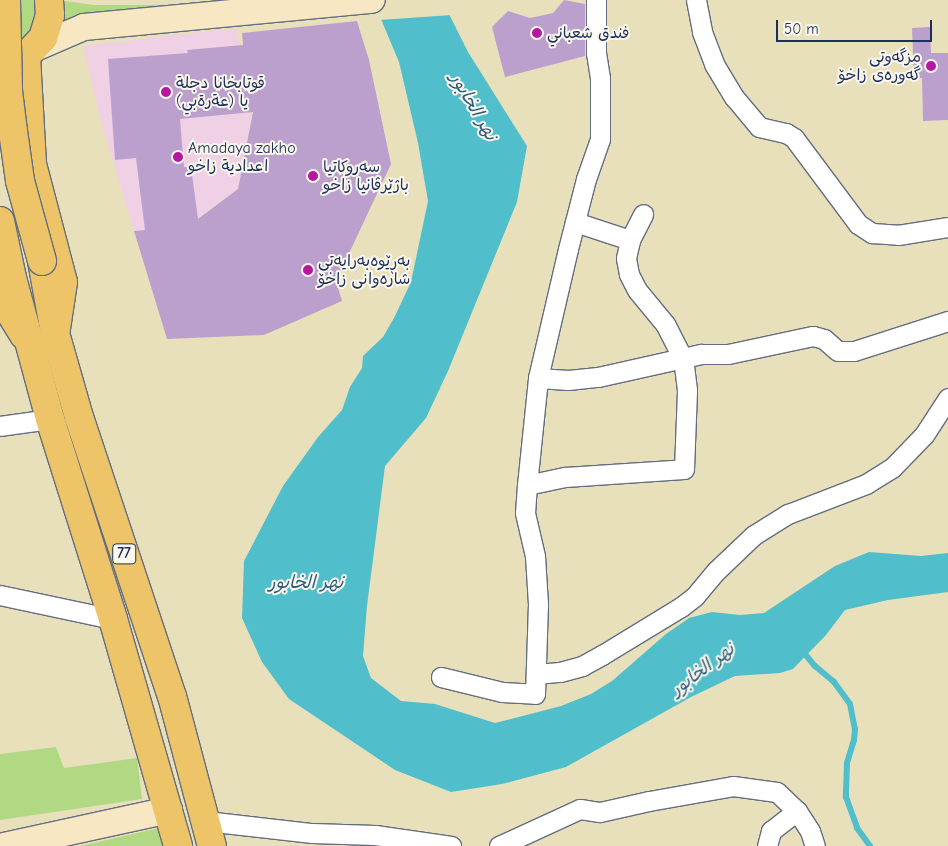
<!DOCTYPE html>
<meta charset="utf-8">
<style>
body{margin:0}
#map{position:relative;width:948px;height:846px;overflow:hidden;background:#e8e0bb;font-family:"Comic Neue","Playpen Sans Arabic",sans-serif}
div>[style]{position:absolute}
.built>*{inset:0;background:#f0d0e4}
.green>*{inset:0;background:#b1d983}
.water>*{inset:0;background:#51becb}
.pier>*{inset:0;background:#e8e0bb}
.stream>*{height:6px;margin:-3px;padding:0 3px;transform-origin:3px;border-radius:3px;background:#51becb}
.building>*{inset:0;background:#bba0cd}
.roads{filter:drop-shadow(1px 0 #636d7f) drop-shadow(-1px 0 #636d7f) drop-shadow(0 1px #636d7f) drop-shadow(0 -1px #636d7f)}
.street>*{height:19px;margin:-9.5px;padding:0 9.5px;transform-origin:9.5px;border-radius:9.5px;background:#fff}
.secondary>*{height:26px;margin:-13px;padding:0 13px;transform-origin:13px;border-radius:13px;background:#f8e7c3}
.primary>*{height:28px;margin:-14px;padding:0 14px;transform-origin:14px;border-radius:14px;background:#eec469}
.highway>*{height:28px;margin:-14px;padding:0 14px;transform-origin:14px;border-radius:14px;background:#eec469}
.bridges{filter:drop-shadow(1px 0 #636d7f) drop-shadow(-1px 0 #636d7f) drop-shadow(0 1px #636d7f) drop-shadow(0 -1px #636d7f)}
.highway-bridge>*{height:28px;margin:-14px;padding:0 14px;transform-origin:14px;border-radius:14px;background:#eec469}
.dots>*{width:14px;height:14px;translate:-50% -50%;box-sizing:border-box;border:2px solid #fbf7ec;border-radius:50%}
span{translate:-50% -50%;white-space:nowrap;text-align:center;line-height:1.15;-webkit-text-stroke:4px #fbf7ec;paint-order:stroke}
.shield-label span{padding:1px 4px;background:#fbf7ec;border:1px solid;border-radius:4px;-webkit-text-stroke-width:0}
.shield-label{font-size:15px;color:#1b2f5e;font-weight:700}
.poi-label{font-size:16px;color:#1b2f5e}
.left{translate:0 -50%;text-align:left}
.right{translate:-100% -50%;text-align:right}
.water-label{font-size:18px;color:#2b5a7f;font-style:italic}
.scale{position:absolute;left:776px;top:20px;width:156px;height:22px;box-sizing:border-box;border:2px solid #1b2f5e;border-top:0;padding-left:6px;font-size:15px;line-height:18px;white-space:nowrap;color:#1b2f5e;-webkit-text-stroke:4px #fbf7ec;paint-order:stroke}
</style>
<div id="map">
<div class="built">
<div style="clip-path:polygon(236px 28px,252px 115px,238px 189px,186px 228px,134px 231px,102px 125px,83px 46px)"></div>
</div>
<div class="green">
<div style="clip-path:polygon(0 0,39px 0,36px 29px,20px 47px)"></div>
<div style="clip-path:polygon(58px 0,93px 5px,166px 5px,88px 18px,54px 32px,66px 13px)"></div>
<div style="clip-path:polygon(56px 747px,64px 768px,137px 758px,142px 799px,0 820px,0 754px)"></div>
<div style="clip-path:polygon(168px 826px,173px 846px,80px 846px)"></div>
</div>
<div class="water">
<div style="clip-path:polygon(373px 0,449px 14px,468px 52px,527px 146px,517px 202px,448px 371px,426px 418px,385px 466px,367px 606px,363px 656px,371px 678px,401px 701px,435px 704px,495px 723px,561px 706px,591px 694px,612px 681px,666px 634px,689px 618px,712px 612px,740px 615px,764px 613px,835px 566px,869px 552px,921px 556px,948px 553px,948px 592px,888px 600px,845px 610px,826px 635px,793px 669px,780px 673px,735px 676px,691px 697px,566px 767px,502px 784px,451px 792px,395px 770px,289px 699px,262px 662px,242px 618px,244px 561px,283px 486px,318px 437px,342px 410px,350px 387px,362px 368px,363px 356px,383px 337px,394px 318px,411px 282px,428px 201px,418px 143px,399px 62px)"></div>
</div>
<div class="pier">
<div style="clip-path:polygon(371px 0,447px 0,452px 15px,379px 20px)"></div>
</div>
<div class="stream">
<div style="left:801px;top:649px;width:22px;rotate:51deg"></div>
<div style="left:815px;top:666px;width:25px;rotate:40deg"></div>
<div style="left:834px;top:682px;width:27px;rotate:54deg"></div>
<div style="left:850px;top:704px;width:25px;rotate:79deg"></div>
<div style="left:855px;top:729px;width:11px;rotate:95deg"></div>
<div style="left:854px;top:740px;width:24px;rotate:107deg"></div>
<div style="left:847px;top:763px;width:34px;rotate:92deg"></div>
<div style="left:846px;top:797px;width:33px;rotate:70deg"></div>
<div style="left:857px;top:828px;width:22px;rotate:54deg"></div>
</div>
<div class="building">
<div style="clip-path:polygon(564px 0,585px 4px,585px 56px,505px 77px,492px 27px,508px 11px,530px 18px,553px 13px)"></div>
<div style="clip-path:polygon(evenodd,357px 21px,369px 60px,391px 164px,336px 281px,342px 301px,264px 335px,167px 339px,134px 231px,145px 230px,136px 158px,115px 160px,108px 59px,188px 53px,187px 50px,243px 45px,242px 33px,357px 21px,253px 112px,238px 189px,198px 219px,191px 167px,184px 167px,180px 119px,253px 112px)"></div>
<div style="clip-path:polygon(930px 27px,931px 53px,948px 53px,948px 120px,923px 121px,922px 78px,914px 78px,912px 28px)"></div>
</div>
<div class="roads">
<div class="street">
<div style="left:696px;top:0;width:33px;rotate:79deg"></div>
<div style="left:702px;top:32px;width:34px;rotate:69deg"></div>
<div style="left:714px;top:64px;width:39px;rotate:59deg"></div>
<div style="left:734px;top:97px;width:39px;rotate:50deg"></div>
<div style="left:759px;top:127px;width:28px;rotate:13deg"></div>
<div style="left:786px;top:133px;width:9px;rotate:32deg"></div>
<div style="left:794px;top:138px;width:107px;rotate:53.3deg"></div>
<div style="left:858px;top:224px;width:17px;rotate:33deg"></div>
<div style="left:872px;top:233px;width:26px;rotate:4deg"></div>
<div style="left:898px;top:235px;width:51px;rotate:-9.1deg"></div>
<div style="left:575px;top:222px;width:58px;rotate:18.1deg"></div>
<div style="left:538px;top:378px;width:30px;rotate:4deg"></div>
<div style="left:568px;top:380px;width:30px;rotate:-6deg"></div>
<div style="left:598px;top:377px;width:106px;rotate:-12.6deg"></div>
<div style="left:701px;top:354px;width:27px"></div>
<div style="left:728px;top:354px;width:87px;rotate:-12deg"></div>
<div style="left:813px;top:336px;width:11px;rotate:15deg"></div>
<div style="left:824px;top:339px;width:18px;rotate:41deg"></div>
<div style="left:838px;top:351px;width:16px"></div>
<div style="left:854px;top:351px;width:99px;rotate:-17.7deg"></div>
<div style="left:0;top:426px;width:50px;rotate:-8deg"></div>
<div style="left:527px;top:485px;width:39px;rotate:-12deg"></div>
<div style="left:565px;top:477px;width:119px;rotate:-3.8deg"></div>
<div style="left:684px;top:469px;width:79px;rotate:-87.8deg"></div>
<div style="left:687px;top:390px;width:31px;rotate:-97deg"></div>
<div style="left:683px;top:359px;width:39px;rotate:-117deg"></div>
<div style="left:665px;top:324px;width:44px;rotate:-129.5deg"></div>
<div style="left:637px;top:290px;width:18px;rotate:-117deg"></div>
<div style="left:629px;top:274px;width:16px;rotate:-101deg"></div>
<div style="left:626px;top:258px;width:18px;rotate:-77deg"></div>
<div style="left:630px;top:240px;width:29px;rotate:-63deg"></div>
<div style="left:0;top:595px;width:116px;rotate:12deg"></div>
<div style="left:536px;top:674px;width:24px;rotate:-5deg"></div>
<div style="left:560px;top:672px;width:23px;rotate:-15deg"></div>
<div style="left:582px;top:666px;width:23px;rotate:-29deg"></div>
<div style="left:602px;top:655px;width:92px;rotate:-31.3deg"></div>
<div style="left:681px;top:607px;width:18px;rotate:-38deg"></div>
<div style="left:695px;top:596px;width:33px;rotate:-50deg"></div>
<div style="left:716px;top:571px;width:52px;rotate:-43.5deg"></div>
<div style="left:754px;top:535px;width:40px;rotate:-32deg"></div>
<div style="left:788px;top:514px;width:84px;rotate:-21deg"></div>
<div style="left:866px;top:484px;width:31px;rotate:-32deg"></div>
<div style="left:892px;top:468px;width:46px;rotate:-45.9deg"></div>
<div style="left:924px;top:435px;width:44px;rotate:-57deg"></div>
<div style="left:441px;top:677px;width:63px;rotate:13.8deg"></div>
<div style="left:502px;top:692px;width:33px;rotate:3deg"></div>
<div style="left:535px;top:694px;width:90px;rotate:-88.1deg"></div>
<div style="left:538px;top:604px;width:48px;rotate:-93.6deg"></div>
<div style="left:535px;top:556px;width:44px;rotate:-103.1deg"></div>
<div style="left:525px;top:513px;width:28px;rotate:-86deg"></div>
<div style="left:527px;top:485px;width:108px;rotate:-84.1deg"></div>
<div style="left:538px;top:378px;width:132px;rotate:-76.9deg"></div>
<div style="left:568px;top:249px;width:72px;rotate:-75.6deg"></div>
<div style="left:586px;top:179px;width:42px;rotate:-70.7deg"></div>
<div style="left:600px;top:139px;width:61px;rotate:-90deg"></div>
<div style="left:600px;top:78px;width:25px;rotate:-99deg"></div>
<div style="left:596px;top:53px;width:53px;rotate:-90deg"></div>
<div style="left:206px;top:821px;width:107px;rotate:6.5deg"></div>
<div style="left:312px;top:833px;width:63px;rotate:1.8deg"></div>
<div style="left:375px;top:835px;width:77px;rotate:8.2deg"></div>
<div style="left:499px;top:846px;width:89px;rotate:-24.6deg"></div>
<div style="left:580px;top:809px;width:20px;rotate:9deg"></div>
<div style="left:600px;top:812px;width:50px;rotate:-12.7deg"></div>
<div style="left:649px;top:801px;width:85px;rotate:-10.1deg"></div>
<div style="left:733px;top:786px;width:44px;rotate:7.8deg"></div>
<div style="left:777px;top:792px;width:28px;rotate:44deg"></div>
<div style="left:797px;top:811px;width:24px;rotate:57deg"></div>
<div style="left:810px;top:831px;width:16px;rotate:72deg"></div>
<div style="left:767px;top:846px;width:16px;rotate:-75deg"></div>
<div style="left:771px;top:831px;width:33px;rotate:-38deg"></div>
</div>
<div class="secondary">
<div style="left:35px;top:48px;width:53px;rotate:-23.2deg"></div>
<div style="left:84px;top:27px;width:289px;rotate:-5.4deg"></div>
<div style="left:4px;top:846px;width:169px;rotate:-12.3deg"></div>
</div>
<div class="primary">
<div style="left:26px;top:56px;width:108px;rotate:86.8deg"></div>
<div style="left:32px;top:164px;width:122px;rotate:75.3deg"></div>
<div style="left:63px;top:282px;width:48px;rotate:98.5deg"></div>
<div style="left:8px;top:63px;width:19px;rotate:-21deg"></div>
<div style="left:26px;top:56px;width:25px;rotate:-47deg"></div>
<div style="left:43px;top:38px;width:24px;rotate:-73deg"></div>
<div style="left:50px;top:15px;width:15px;rotate:-94deg"></div>
<div style="left:0;top:296px;width:46px;rotate:58.4deg"></div>
</div>
<div class="highway">
<div style="left:0;top:221px;width:58px;rotate:78.1deg"></div>
<div style="left:12px;top:278px;width:146px;rotate:74.9deg"></div>
<div style="left:50px;top:419px;width:210px;rotate:72.5deg"></div>
<div style="left:113px;top:619px;width:236px;rotate:74deg"></div>
<div style="left:42px;top:261px;width:73px;rotate:79.8deg"></div>
<div style="left:55px;top:333px;width:87px;rotate:74.1deg"></div>
<div style="left:79px;top:417px;width:294px;rotate:71.6deg"></div>
<div style="left:172px;top:696px;width:155px;rotate:75.1deg"></div>
</div>
</div>
<div class="bridges">
<div class="highway-bridge">
<div style="left:6px;top:0;width:91px;rotate:88.7deg"></div>
<div style="left:8px;top:91px;width:40px;rotate:82.9deg"></div>
<div style="left:13px;top:131px;width:50px;rotate:82deg"></div>
<div style="left:20px;top:181px;width:83px;rotate:74.6deg"></div>
</div>
</div>
<div class="dots">
<div style="left:537px;top:33px;background:#b5179e"></div>
<div style="left:931px;top:66px;background:#b5179e"></div>
<div style="left:166px;top:92px;background:#b5179e"></div>
<div style="left:178px;top:157px;background:#b5179e"></div>
<div style="left:313px;top:176px;background:#b5179e"></div>
<div style="left:308px;top:270px;background:#b5179e"></div>
</div>
<div class="shield-label">
<span style="left:124px;top:554px">77</span>
</div>
<div class="poi-label">
<span class="left" style="left:547px;top:33px">فندق شعباني</span>
<span class="right" style="left:921px;top:66px">مزگەوتی<br>گەورەی زاخۆ</span>
<span class="left" style="left:176px;top:92px">قوتابخانا دجلة<br>يا (عةرةبي)</span>
<span class="left" style="left:188px;top:157px">Amadaya zakho<br>اعدادية زاخو</span>
<span class="left" style="left:323px;top:176px">سه‌روكاتيا<br>باژێرڤانيا زاخو</span>
<span class="left" style="left:318px;top:270px">بەڕێوەبەرایەتی<br>شارەوانی زاخۆ</span>
</div>
<div class="water-label">
<span style="left:473px;top:107px;rotate:60deg">نهر الخابور</span>
<span style="left:306px;top:583px">نهر الخابور</span>
<span style="left:703px;top:670px;rotate:-37deg">نهر الخابور</span>
</div>
<div class="scale">50 m</div>
</div>
